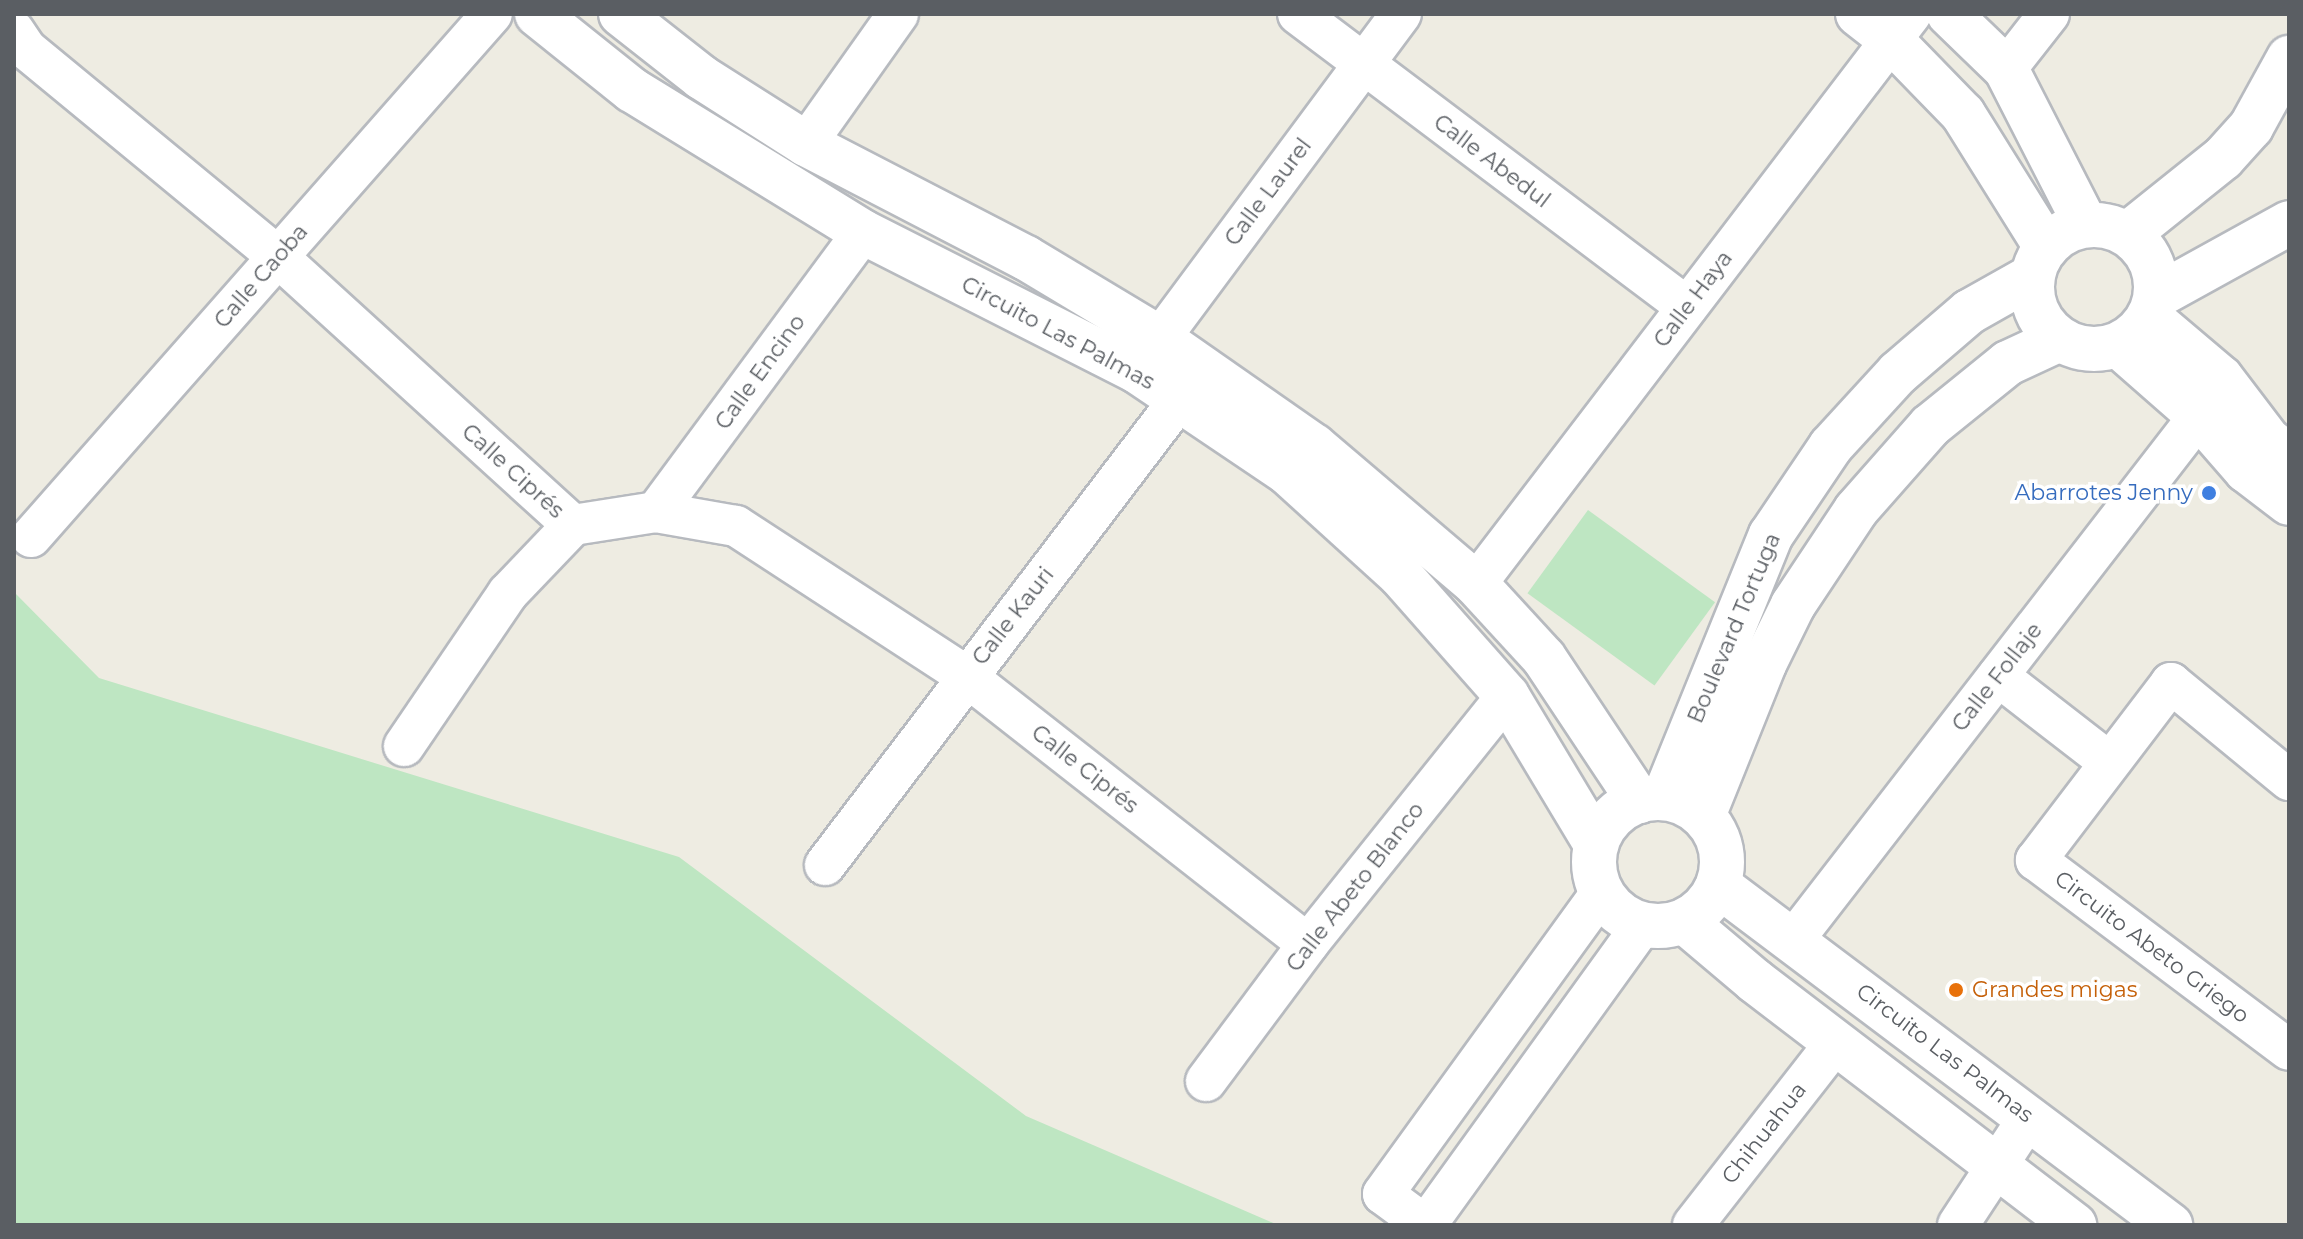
<!DOCTYPE html>
<meta charset="utf-8">
<style>
body{margin:0}
#map{position:relative;width:2303px;height:1239px;overflow:hidden;background:#eeece2;font-family:Montserrat,sans-serif}
div>[style]{position:absolute}
.green>*{inset:0;background:#bee6c2;transform-origin:0 0}
.roads{filter:drop-shadow(2px 0 #b7babf) drop-shadow(-2px 0 #b7babf) drop-shadow(0 2px #b7babf) drop-shadow(0 -2px #b7babf)}
.minor>*{height:40px;margin:-20px;padding:0 20px;transform-origin:20px;border-radius:20px;background:#fff}
.tertiary>*{height:44px;margin:-22px;padding:0 22px;transform-origin:22px;border-radius:22px;background:#fff}
.tertiary>.ring{margin:-22px;padding:0;box-sizing:content-box;background:none;border:44px solid #fff;border-radius:50%}
.dots>*{width:22px;height:22px;translate:-50% -50%;box-sizing:border-box;border:4px solid #fff;border-radius:50%}
span{translate:-50% -50%;white-space:nowrap;text-align:center;line-height:1.15;-webkit-text-stroke:7px #fff;paint-order:stroke}
.street-label{font-size:22px;color:#5a5e63}
.shop-label{font-size:22px;color:#366cbe}
.right{translate:-100% -50%;text-align:right}
.food-label{font-size:22px;color:#c56008}
.left{translate:0 -50%;text-align:left}
.frame{position:absolute;inset:0;border:16px solid #5a5e63;pointer-events:none}
</style>
<div id="map">
<div class="green">
<div style="left:1588px;top:510px;width:157px;height:103px;rotate:36deg"></div>
<div style="clip-path:polygon(14px 592px,99px 678px,679px 857px,1026px 1116px,1278px 1225px,14px 1225px)"></div>
</div>
<div class="roads">
<div class="minor">
<div style="left:1298px;top:14px;width:487px;rotate:37deg"></div>
<div style="left:14px;top:31px;width:22px;rotate:56deg"></div>
<div style="left:26px;top:49px;width:327px;rotate:39.5deg"></div>
<div style="left:278px;top:257px;width:399px;rotate:42.3deg"></div>
<div style="left:573px;top:525px;width:84px;rotate:-8.9deg"></div>
<div style="left:656px;top:512px;width:81px;rotate:9.9deg"></div>
<div style="left:736px;top:526px;width:275px;rotate:33.1deg"></div>
<div style="left:966px;top:676px;width:434px;rotate:38.1deg"></div>
<div style="left:2006px;top:69px;width:70px;rotate:-52deg"></div>
<div style="left:806px;top:144px;width:159px;rotate:-54.7deg"></div>
<div style="left:1141px;top:364px;width:436px;rotate:-53.4deg"></div>
<div style="left:656px;top:512px;width:348px;rotate:-53.5deg"></div>
<div style="left:31px;top:537px;width:697px;rotate:-48.61deg"></div>
<div style="left:1476px;top:584px;width:717px;rotate:-52.65deg"></div>
<div style="left:1998px;top:676px;width:140px;rotate:37.8deg"></div>
<div style="left:404px;top:746px;width:185px;rotate:-55.8deg"></div>
<div style="left:508px;top:593px;width:94px;rotate:-46.3deg"></div>
<div style="left:2289px;top:780px;width:153px;rotate:-140.6deg"></div>
<div style="left:2171px;top:683px;width:223px;rotate:127.3deg"></div>
<div style="left:2036px;top:860px;width:316px;rotate:36.9deg"></div>
<div style="left:825px;top:865px;width:616px;rotate:-52.72deg"></div>
<div style="left:1795px;top:938px;width:660px;rotate:-52.26deg"></div>
<div style="left:1206px;top:1081px;width:171px;rotate:-53.3deg"></div>
<div style="left:1308px;top:944px;width:318px;rotate:-51.3deg"></div>
<div style="left:1425px;top:1225px;width:52px;rotate:-143.6deg"></div>
<div style="left:1383px;top:1194px;width:372px;rotate:-54.1deg"></div>
<div style="left:1426px;top:1225px;width:371px;rotate:-54.2deg"></div>
<div style="left:1693px;top:1225px;width:232px;rotate:-52deg"></div>
<div style="left:1958px;top:1225px;width:129px;rotate:-56.7deg"></div>
</div>
<div class="tertiary">
<div style="left:537px;top:14px;width:122px;rotate:38.7deg"></div>
<div style="left:632px;top:90px;width:271px;rotate:31.6deg"></div>
<div style="left:863px;top:232px;width:307px;rotate:26.9deg"></div>
<div style="left:1137px;top:371px;width:182px;rotate:34deg"></div>
<div style="left:1288px;top:473px;width:153px;rotate:42.3deg"></div>
<div style="left:1401px;top:576px;width:160px;rotate:48.5deg"></div>
<div style="left:1507px;top:696px;width:173px;rotate:59deg"></div>
<div style="left:621px;top:14px;width:102px;rotate:38.2deg"></div>
<div style="left:701px;top:77px;width:125px;rotate:32.5deg"></div>
<div style="left:806px;top:144px;width:248px;rotate:27.4deg"></div>
<div style="left:1026px;top:258px;width:155px;rotate:31deg"></div>
<div style="left:1159px;top:338px;width:189px;rotate:34.9deg"></div>
<div style="left:1314px;top:446px;width:213px;rotate:40.4deg"></div>
<div style="left:1476px;top:584px;width:100px;rotate:47.4deg"></div>
<div style="left:1544px;top:658px;width:172px;rotate:56.4deg"></div>
<div style="left:1858px;top:14px;width:41px;rotate:38deg"></div>
<div style="left:1890px;top:39px;width:105px;rotate:45.8deg"></div>
<div style="left:1963px;top:114px;width:157px;rotate:58deg"></div>
<div style="left:1949px;top:14px;width:79px;rotate:44deg"></div>
<div style="left:2006px;top:69px;width:175px;rotate:62.9deg"></div>
<div class="ring" style="left:2032px;top:225px;width:80px;height:80px"></div>
<div style="left:2128px;top:234px;width:122px;rotate:-38.7deg"></div>
<div style="left:2223px;top:158px;width:42px;rotate:-47.9deg"></div>
<div style="left:2251px;top:127px;width:79px;rotate:-61.2deg"></div>
<div style="left:2157px;top:296px;width:151px;rotate:-28.9deg"></div>
<div style="left:2149px;top:317px;width:94px;rotate:40.3deg"></div>
<div style="left:2221px;top:378px;width:78px;rotate:52.8deg"></div>
<div style="left:2268px;top:440px;width:26px;rotate:36deg"></div>
<div style="left:2118px;top:345px;width:108px;rotate:41.2deg"></div>
<div style="left:2199px;top:416px;width:72px;rotate:49deg"></div>
<div style="left:2246px;top:470px;width:54px;rotate:37.5deg"></div>
<div style="left:1664px;top:798px;width:284px;rotate:-67.9deg"></div>
<div style="left:1771px;top:535px;width:107px;rotate:-56deg"></div>
<div style="left:1831px;top:446px;width:99px;rotate:-47.5deg"></div>
<div style="left:1898px;top:373px;width:94px;rotate:-40.7deg"></div>
<div style="left:1969px;top:312px;width:73px;rotate:-29.4deg"></div>
<div class="ring" style="left:1594px;top:798px;width:84px;height:84px"></div>
<div style="left:1703px;top:816px;width:164px;rotate:-68.1deg"></div>
<div style="left:1764px;top:664px;width:66px;rotate:-63.8deg"></div>
<div style="left:1793px;top:605px;width:114px;rotate:-56.4deg"></div>
<div style="left:1856px;top:510px;width:112px;rotate:-48.6deg"></div>
<div style="left:1930px;top:426px;width:100px;rotate:-38.9deg"></div>
<div style="left:2008px;top:363px;width:57px;rotate:-24.8deg"></div>
<div style="left:1718px;top:885px;width:566px;rotate:36.95deg"></div>
<div style="left:1684px;top:921px;width:93px;rotate:40.2deg"></div>
<div style="left:1755px;top:981px;width:402px;rotate:37.4deg"></div>
</div>
</div>
<div class="dots">
<div style="left:2209px;top:493px;background:#3f7fe0"></div>
<div style="left:1956px;top:990px;background:#e8710a"></div>
</div>
<div class="street-label">
<span style="left:1492px;top:161px;rotate:37deg">Calle Abedul</span>
<span style="left:1268px;top:192px;rotate:-53deg">Calle Laurel</span>
<span style="left:261px;top:276px;rotate:-49deg">Calle Caoba</span>
<span style="left:1693px;top:299px;rotate:-53deg">Calle Haya</span>
<span style="left:1058px;top:333px;rotate:28deg">Circuito Las Palmas</span>
<span style="left:760px;top:372px;rotate:-54deg">Calle Encino</span>
<span style="left:513px;top:471px;rotate:42deg">Calle Ciprés</span>
<span style="left:1013px;top:616px;rotate:-52deg">Calle Kauri</span>
<span style="left:1734px;top:628px;rotate:-67deg">Boulevard Tortuga</span>
<span style="left:1997px;top:677px;rotate:-52deg">Calle Follaje</span>
<span style="left:1085px;top:769px;rotate:38deg">Calle Ciprés</span>
<span style="left:1355px;top:887px;rotate:-52deg">Calle Abeto Blanco</span>
<span style="left:2152px;top:947px;rotate:37deg">Circuito Abeto Griego</span>
<span style="left:1945px;top:1053px;rotate:37deg">Circuito Las Palmas</span>
<span style="left:1764px;top:1133px;rotate:-52deg">Chihuahua</span>
</div>
<div class="shop-label">
<span class="right" style="left:2193px;top:493px">Abarrotes Jenny</span>
</div>
<div class="food-label">
<span class="left" style="left:1972px;top:990px">Grandes migas</span>
</div>
<div class="frame"></div>
</div>
